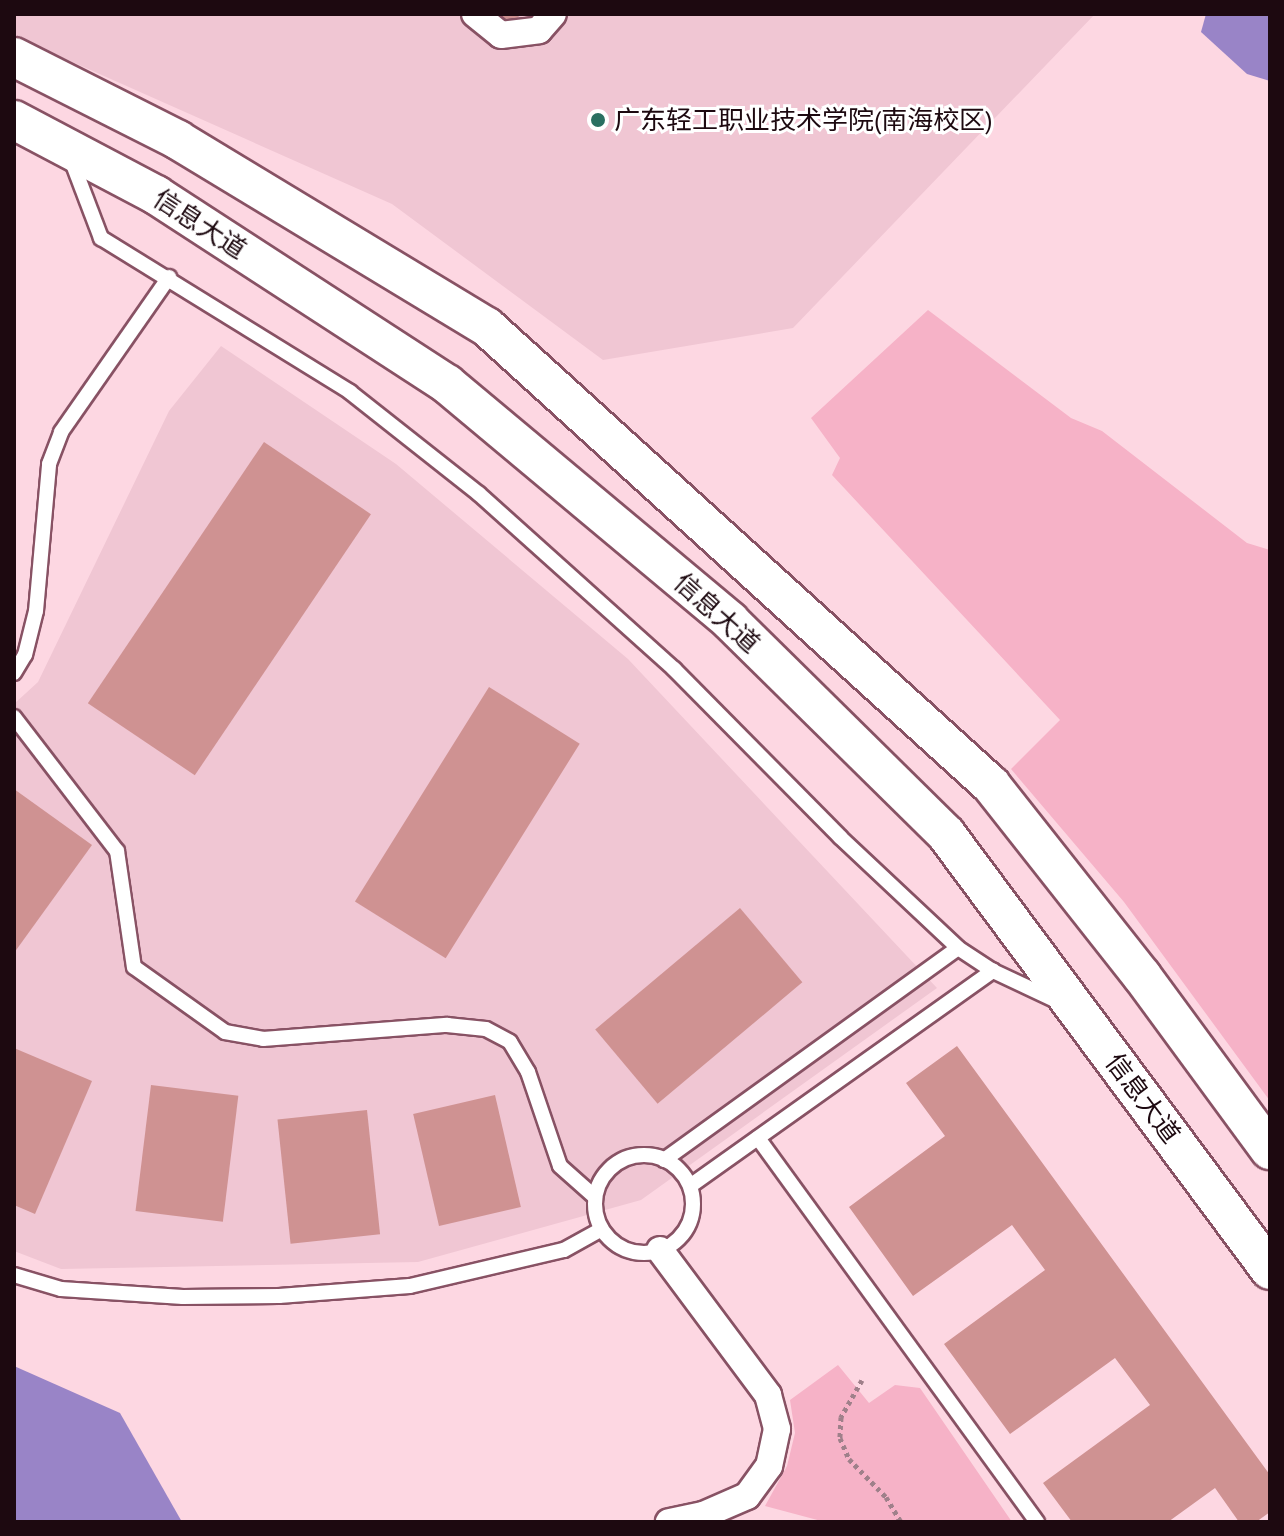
<!DOCTYPE html>
<meta charset="utf-8">
<style>
body{margin:0}
#map{position:relative;width:1284px;height:1536px;overflow:hidden;background:#fdd7e2;font-family:"PT Sans","Noto Sans SC",sans-serif}
div>[style]{position:absolute}
.built>*{inset:0;background:#f0c6d3}
.green>*{inset:0;background:#f6b2c7}
.water>*{inset:0;background:#9984c7}
.building>*{inset:0;background:#cf9292;transform-origin:0 0}
.path>*{height:5px;margin-top:-2.5px;transform-origin:0;background:repeating-linear-gradient(90deg,#9f808a 0 4px,transparent 0 8px)}
.roads{filter:drop-shadow(2px 0 #885264) drop-shadow(-2px 0 #885264) drop-shadow(0 2px #885264) drop-shadow(0 -2px #885264)}
.service>*{height:14px;margin:-7px;padding:0 7px;transform-origin:7px;border-radius:7px;background:#fff}
.service>.ring{margin:-7px;padding:0;box-sizing:content-box;background:none;border:14px solid #fff;border-radius:50%}
.minor>*{height:26px;margin:-13px;padding:0 13px;transform-origin:13px;border-radius:13px;background:#fff}
.secondary>*{height:38px;margin:-19px;padding:0 19px;transform-origin:19px;border-radius:19px;background:#fff}
.dots>*{width:22px;height:22px;translate:-50% -50%;box-sizing:border-box;border:4px solid #fff;border-radius:50%}
span{translate:-50% -50%;white-space:nowrap;text-align:center;line-height:1.15;-webkit-text-stroke:6px #fff;paint-order:stroke}
.poi-label{font-size:26px;color:#1d0910}
.left{translate:0 -50%;text-align:left}
.street-label{font-size:26px;color:#1d0910}
.frame{position:absolute;inset:0;border:16px solid #1d0910;pointer-events:none}
</style>
<div id="map">
<div class="built">
<div style="clip-path:polygon(14px 14px,1095px 14px,793px 328px,603px 360px,392px 204px,14px 36px)"></div>
<div style="clip-path:polygon(221px 346px,396px 464px,628px 659px,937px 988px,641px 1200px,418px 1262px,61px 1269px,14px 1251px,14px 704px,38px 682px,169px 411px)"></div>
</div>
<div class="green">
<div style="clip-path:polygon(928px 310px,1071px 418px,1102px 431px,1247px 543px,1270px 550px,1270px 1101px,1124px 902px,1011px 769px,1060px 720px,832px 475px,840px 458px,811px 418px)"></div>
<div style="clip-path:polygon(838px 1365px,869px 1403px,895px 1385px,920px 1388px,1012px 1522px,825px 1522px,765px 1506px,787px 1466px,795px 1433px,790px 1400px)"></div>
</div>
<div class="water">
<div style="clip-path:polygon(1206px 14px,1270px 14px,1270px 81px,1247px 74px,1201px 32px)"></div>
<div style="clip-path:polygon(14px 1366px,120px 1413px,182px 1522px,14px 1522px)"></div>
</div>
<div class="building">
<div style="clip-path:polygon(498px 14px,521px 14px,511px 25px)"></div>
<div style="left:264px;top:442px;width:129px;height:315px;rotate:34deg"></div>
<div style="left:489px;top:687px;width:107px;height:253px;rotate:32deg"></div>
<div style="clip-path:polygon(14px 789px,92px 845px,14px 953px)"></div>
<div style="left:740px;top:908px;width:97px;height:189px;rotate:50deg"></div>
<div style="clip-path:polygon(957px 1046px,1270px 1475px,1270px 1512px,1256px 1522px,1239px 1522px,1215px 1488px,1168px 1522px,1072px 1522px,1043px 1483px,1150px 1405px,1115px 1358px,1010px 1434px,944px 1344px,1045px 1270px,1012px 1225px,913px 1296px,849px 1207px,945px 1136px,906px 1083px)"></div>
<div style="clip-path:polygon(14px 1048px,92px 1081px,35px 1214px,14px 1205px)"></div>
<div style="left:151px;top:1085px;width:88px;height:127px;rotate:7deg"></div>
<div style="left:495px;top:1095px;width:115px;height:84px;rotate:77deg"></div>
<div style="left:367px;top:1110px;width:125px;height:90px;rotate:84deg"></div>
</div>
<div class="path">
<div style="left:862px;top:1380px;width:43px;rotate:119.6deg"></div>
<div style="left:841px;top:1417px;width:21px;rotate:93deg"></div>
<div style="left:840px;top:1438px;width:23px;rotate:67deg"></div>
<div style="left:849px;top:1459px;width:53px;rotate:45.8deg"></div>
<div style="left:886px;top:1497px;width:29px;rotate:59deg"></div>
</div>
<div class="roads">
<div class="service">
<div style="left:71px;top:159px;width:85px;rotate:69.2deg"></div>
<div style="left:101px;top:238px;width:293px;rotate:31.7deg"></div>
<div style="left:350px;top:392px;width:164px;rotate:38.3deg"></div>
<div style="left:479px;top:494px;width:262px;rotate:41.9deg"></div>
<div style="left:674px;top:669px;width:236px;rotate:45.3deg"></div>
<div style="left:840px;top:837px;width:162px;rotate:43.2deg"></div>
<div style="left:958px;top:948px;width:42px;rotate:33.3deg"></div>
<div style="left:14px;top:673px;width:21px;rotate:-59deg"></div>
<div style="left:25px;top:655px;width:45px;rotate:-76deg"></div>
<div style="left:36px;top:611px;width:148px;rotate:-84.9deg"></div>
<div style="left:49px;top:464px;width:34px;rotate:-69deg"></div>
<div style="left:61px;top:432px;width:189px;rotate:-55.1deg"></div>
<div style="left:14px;top:717px;width:169px;rotate:52.5deg"></div>
<div style="left:117px;top:851px;width:117px;rotate:81.7deg"></div>
<div style="left:134px;top:967px;width:112px;rotate:35.5deg"></div>
<div style="left:225px;top:1032px;width:39px;rotate:10deg"></div>
<div style="left:263px;top:1039px;width:185px;rotate:-4.4deg"></div>
<div style="left:447px;top:1025px;width:39px;rotate:6deg"></div>
<div style="left:486px;top:1029px;width:27px;rotate:28deg"></div>
<div style="left:510px;top:1042px;width:35px;rotate:59deg"></div>
<div style="left:528px;top:1072px;width:99px;rotate:71.2deg"></div>
<div style="left:560px;top:1166px;width:47px;rotate:41.5deg"></div>
<div style="left:758px;top:1138px;width:475px;rotate:54deg"></div>
<div class="ring" style="left:595px;top:1155px;width:84px;height:84px"></div>
<div style="left:664px;top:1160px;width:362px;rotate:-35.8deg"></div>
<div style="left:690px;top:1186px;width:372px;rotate:-35.4deg"></div>
<div style="left:993px;top:971px;width:68px;rotate:25.1deg"></div>
<div style="left:14px;top:1275px;width:49px;rotate:16.6deg"></div>
<div style="left:61px;top:1289px;width:122px;rotate:3.8deg"></div>
<div style="left:183px;top:1297px;width:96px;rotate:-0.6deg"></div>
<div style="left:279px;top:1296px;width:131px;rotate:-4.4deg"></div>
<div style="left:410px;top:1286px;width:158px;rotate:-13.2deg"></div>
<div style="left:564px;top:1250px;width:43px;rotate:-28.9deg"></div>
</div>
<div class="minor">
<div style="left:475px;top:14px;width:33px;rotate:39deg"></div>
<div style="left:501px;top:35px;width:38px;rotate:-7deg"></div>
<div style="left:539px;top:30px;width:21px;rotate:-49deg"></div>
<div style="left:660px;top:1250px;width:181px;rotate:53.3deg"></div>
<div style="left:768px;top:1395px;width:35px;rotate:75deg"></div>
<div style="left:777px;top:1429px;width:38px;rotate:102deg"></div>
<div style="left:769px;top:1466px;width:37px;rotate:126deg"></div>
<div style="left:747px;top:1496px;width:48px;rotate:156.6deg"></div>
<div style="left:703px;top:1515px;width:35px;rotate:168deg"></div>
</div>
<div class="secondary">
<div style="left:14px;top:57px;width:184px;rotate:26.8deg"></div>
<div style="left:178px;top:140px;width:361px;rotate:31.2deg"></div>
<div style="left:487px;top:327px;width:681px;rotate:42.26deg"></div>
<div style="left:991px;top:785px;width:243px;rotate:51.7deg"></div>
<div style="left:1142px;top:976px;width:216px;rotate:53.7deg"></div>
<div style="left:14px;top:120px;width:161px;rotate:27.8deg"></div>
<div style="left:156px;top:195px;width:347px;rotate:33deg"></div>
<div style="left:447px;top:384px;width:369px;rotate:39.9deg"></div>
<div style="left:730px;top:621px;width:303px;rotate:44.6deg"></div>
<div style="left:946px;top:834px;width:543px;rotate:53.38deg"></div>
</div>
</div>
<div class="dots">
<div style="left:598px;top:120px;background:#2a6f61"></div>
</div>
<div class="poi-label">
<span class="left" style="left:614px;top:120px">广东轻工职业技术学院(南海校区)</span>
</div>
<div class="street-label">
<span style="left:200px;top:224px;rotate:33deg">信息大道</span>
<span style="left:717px;top:613px;rotate:42deg">信息大道</span>
<span style="left:1143px;top:1098px;rotate:53deg">信息大道</span>
</div>
<div class="frame"></div>
</div>
